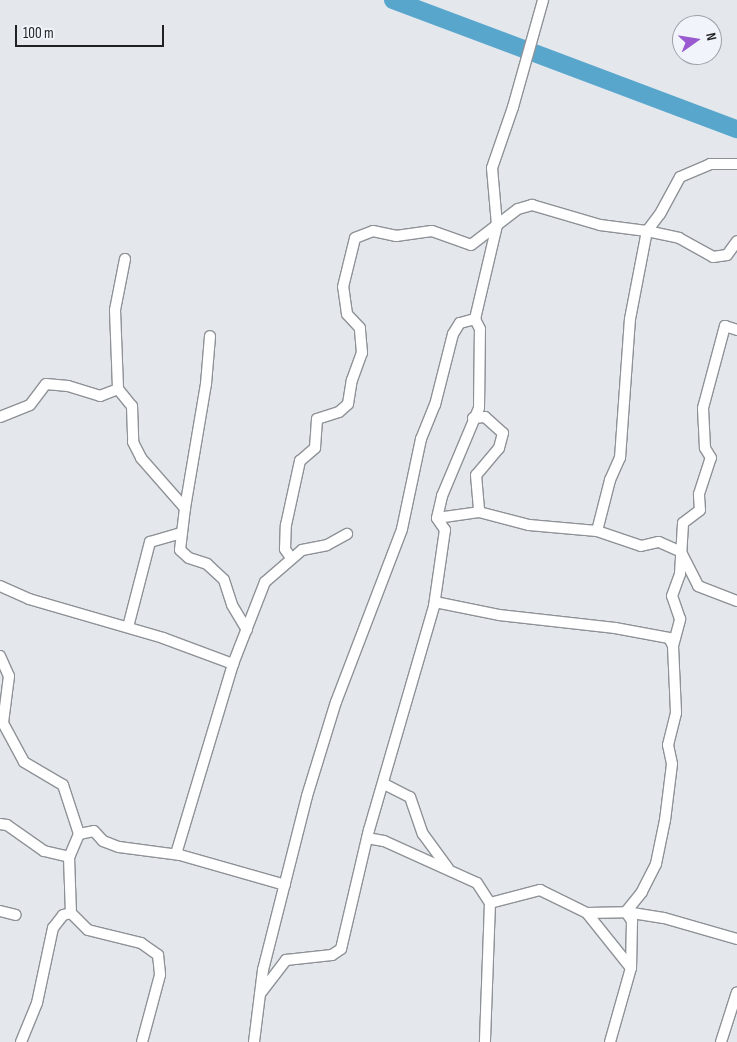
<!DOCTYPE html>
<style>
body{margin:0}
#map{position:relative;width:737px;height:1042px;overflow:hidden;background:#e4e8ed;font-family:"Sofia Sans Condensed",sans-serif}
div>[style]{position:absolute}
.river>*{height:18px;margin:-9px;padding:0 9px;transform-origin:9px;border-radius:9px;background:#59a6cd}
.roads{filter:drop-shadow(1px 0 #8e9297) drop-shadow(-1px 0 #8e9297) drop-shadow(0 1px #8e9297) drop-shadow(0 -1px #8e9297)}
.minor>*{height:10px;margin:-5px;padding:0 5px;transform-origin:5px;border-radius:5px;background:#fff}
span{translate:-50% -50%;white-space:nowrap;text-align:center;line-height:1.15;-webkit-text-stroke:4px #f1f5fb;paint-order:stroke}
.north{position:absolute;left:672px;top:15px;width:50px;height:50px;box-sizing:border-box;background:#f1f5fb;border:1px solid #9da0a5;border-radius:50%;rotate:77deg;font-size:14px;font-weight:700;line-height:20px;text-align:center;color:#1f2123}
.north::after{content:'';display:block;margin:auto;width:18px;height:22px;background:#9959cf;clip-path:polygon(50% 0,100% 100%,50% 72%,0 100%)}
.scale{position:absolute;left:15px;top:25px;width:149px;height:22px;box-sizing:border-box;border:2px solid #1f2123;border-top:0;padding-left:6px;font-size:15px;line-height:18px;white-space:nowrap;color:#1f2123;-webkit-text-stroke:4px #f1f5fb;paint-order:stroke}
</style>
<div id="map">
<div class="river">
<div style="left:393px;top:0;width:367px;rotate:20.6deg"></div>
</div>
<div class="roads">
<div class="minor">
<div style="left:125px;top:259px;width:52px;rotate:101.1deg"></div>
<div style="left:115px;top:310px;width:79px;rotate:87.8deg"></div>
<div style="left:118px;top:389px;width:22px;rotate:51deg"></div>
<div style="left:132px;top:406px;width:36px;rotate:88deg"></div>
<div style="left:133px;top:442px;width:18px;rotate:63deg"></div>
<div style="left:141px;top:458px;width:67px;rotate:48.7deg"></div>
<div style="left:185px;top:508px;width:42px;rotate:96.8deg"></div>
<div style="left:180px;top:550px;width:12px;rotate:42deg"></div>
<div style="left:189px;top:558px;width:19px;rotate:18deg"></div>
<div style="left:207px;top:564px;width:23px;rotate:43deg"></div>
<div style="left:224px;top:580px;width:26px;rotate:72deg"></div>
<div style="left:232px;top:605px;width:29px;rotate:59deg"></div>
<div style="left:475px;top:319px;width:97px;rotate:-76.8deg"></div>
<div style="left:497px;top:225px;width:57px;rotate:-95deg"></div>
<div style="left:492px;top:168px;width:65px;rotate:-71deg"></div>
<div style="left:513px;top:107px;width:111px;rotate:-74.3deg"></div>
<div style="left:0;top:417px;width:32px;rotate:-22deg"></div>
<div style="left:30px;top:405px;width:26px;rotate:-53deg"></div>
<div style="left:46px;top:384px;width:22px;rotate:5deg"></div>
<div style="left:68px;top:386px;width:34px;rotate:17deg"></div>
<div style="left:100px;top:396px;width:19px;rotate:-21deg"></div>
<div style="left:473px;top:418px;width:12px;rotate:-5deg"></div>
<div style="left:485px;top:417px;width:24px;rotate:42deg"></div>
<div style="left:503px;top:433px;width:16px;rotate:105deg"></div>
<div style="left:499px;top:448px;width:35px;rotate:130deg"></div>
<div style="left:476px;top:475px;width:37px;rotate:85deg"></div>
<div style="left:185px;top:508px;width:126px;rotate:-80.4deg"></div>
<div style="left:206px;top:384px;width:48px;rotate:-85.2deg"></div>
<div style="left:437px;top:518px;width:42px;rotate:-8.1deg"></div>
<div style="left:479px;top:512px;width:52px;rotate:14.6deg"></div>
<div style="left:529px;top:525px;width:68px;rotate:5deg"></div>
<div style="left:597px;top:531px;width:53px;rotate:-75.7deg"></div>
<div style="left:610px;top:480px;width:24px;rotate:-66deg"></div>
<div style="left:620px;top:458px;width:139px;rotate:-85.9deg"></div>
<div style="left:630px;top:319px;width:90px;rotate:-79.1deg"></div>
<div style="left:647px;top:231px;width:33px;rotate:12deg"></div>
<div style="left:679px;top:238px;width:39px;rotate:29deg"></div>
<div style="left:713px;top:257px;width:14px;rotate:-8deg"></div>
<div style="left:727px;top:255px;width:17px;rotate:-54deg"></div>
<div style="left:597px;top:531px;width:46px;rotate:18.8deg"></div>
<div style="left:641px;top:546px;width:18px;rotate:-13deg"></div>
<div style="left:659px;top:542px;width:24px;rotate:24deg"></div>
<div style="left:681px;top:552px;width:38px;rotate:63deg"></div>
<div style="left:698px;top:586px;width:42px;rotate:21deg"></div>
<div style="left:291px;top:558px;width:11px;rotate:-124deg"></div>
<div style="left:285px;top:549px;width:24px;rotate:-88deg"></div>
<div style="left:286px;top:525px;width:66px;rotate:-77.7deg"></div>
<div style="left:300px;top:461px;width:20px;rotate:-41deg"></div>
<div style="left:315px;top:448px;width:29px;rotate:-86deg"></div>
<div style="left:317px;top:419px;width:23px;rotate:-18deg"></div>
<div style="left:339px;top:412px;width:12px;rotate:-42deg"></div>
<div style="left:348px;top:404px;width:24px;rotate:-81deg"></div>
<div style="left:352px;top:380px;width:29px;rotate:-70deg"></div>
<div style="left:362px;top:353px;width:25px;rotate:-95deg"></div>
<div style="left:360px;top:328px;width:19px;rotate:-133deg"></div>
<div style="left:347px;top:314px;width:27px;rotate:-98deg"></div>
<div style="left:343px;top:287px;width:50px;rotate:-76.2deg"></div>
<div style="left:355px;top:238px;width:19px;rotate:-21deg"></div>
<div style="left:373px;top:231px;width:24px;rotate:12deg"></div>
<div style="left:396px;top:236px;width:36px;rotate:-8deg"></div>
<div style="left:432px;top:231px;width:41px;rotate:19.7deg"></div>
<div style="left:471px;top:245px;width:59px;rotate:-37.5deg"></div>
<div style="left:518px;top:209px;width:15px;rotate:-16deg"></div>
<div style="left:532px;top:205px;width:71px;rotate:16.4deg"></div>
<div style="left:600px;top:225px;width:47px;rotate:7.3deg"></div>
<div style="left:647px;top:231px;width:21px;rotate:-53deg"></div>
<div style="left:660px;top:214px;width:42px;rotate:-61.6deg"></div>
<div style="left:680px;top:177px;width:33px;rotate:-23deg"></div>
<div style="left:710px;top:164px;width:27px"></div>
<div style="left:0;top:586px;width:32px;rotate:24deg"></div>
<div style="left:29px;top:599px;width:140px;rotate:16.2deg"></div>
<div style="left:163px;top:638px;width:75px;rotate:20.4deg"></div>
<div style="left:435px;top:602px;width:65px;rotate:11.5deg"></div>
<div style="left:499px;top:615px;width:117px;rotate:6.4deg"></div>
<div style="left:615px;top:628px;width:55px;rotate:10.5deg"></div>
<div style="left:669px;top:638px;width:9px;rotate:63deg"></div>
<div style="left:673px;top:646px;width:67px;rotate:87.4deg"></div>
<div style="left:676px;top:713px;width:33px;rotate:104deg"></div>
<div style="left:668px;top:745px;width:19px;rotate:78deg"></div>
<div style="left:672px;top:764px;width:56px;rotate:97.1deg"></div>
<div style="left:665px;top:820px;width:45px;rotate:101.6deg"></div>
<div style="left:656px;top:864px;width:31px;rotate:117deg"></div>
<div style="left:642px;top:892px;width:26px;rotate:129deg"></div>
<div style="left:626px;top:912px;width:11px;rotate:56deg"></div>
<div style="left:632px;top:921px;width:47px;rotate:91.2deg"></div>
<div style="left:128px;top:627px;width:88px;rotate:-75.5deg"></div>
<div style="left:150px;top:542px;width:32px;rotate:-16deg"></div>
<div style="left:673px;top:646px;width:28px;rotate:-75deg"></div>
<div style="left:680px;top:619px;width:24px;rotate:-109deg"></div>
<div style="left:672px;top:596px;width:23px;rotate:-70deg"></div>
<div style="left:680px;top:574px;width:51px;rotate:-86.6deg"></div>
<div style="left:683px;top:523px;width:21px;rotate:-37deg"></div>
<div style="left:700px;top:510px;width:16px;rotate:-94deg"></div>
<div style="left:699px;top:494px;width:38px;rotate:-72deg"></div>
<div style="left:711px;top:458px;width:12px;rotate:-121deg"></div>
<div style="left:705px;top:448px;width:40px;rotate:-92.9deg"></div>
<div style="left:703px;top:408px;width:85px;rotate:-75deg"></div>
<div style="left:725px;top:326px;width:13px;rotate:18deg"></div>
<div style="left:0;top:656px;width:22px;rotate:66deg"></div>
<div style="left:9px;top:676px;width:47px;rotate:97.3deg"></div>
<div style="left:3px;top:723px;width:44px;rotate:61.7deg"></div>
<div style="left:24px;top:762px;width:45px;rotate:30.5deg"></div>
<div style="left:63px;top:785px;width:52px;rotate:71.9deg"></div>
<div style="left:79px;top:834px;width:25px;rotate:113deg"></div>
<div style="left:69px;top:857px;width:56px;rotate:88deg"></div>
<div style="left:71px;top:913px;width:24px;rotate:45deg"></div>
<div style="left:88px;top:930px;width:55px;rotate:13.8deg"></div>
<div style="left:141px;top:943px;width:21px;rotate:35deg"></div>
<div style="left:158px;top:955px;width:20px;rotate:84deg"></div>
<div style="left:160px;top:975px;width:69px;rotate:105deg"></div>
<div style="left:384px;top:784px;width:29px;rotate:27deg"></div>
<div style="left:410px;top:797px;width:39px;rotate:71deg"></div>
<div style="left:423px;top:834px;width:42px;rotate:53.7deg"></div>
<div style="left:0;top:824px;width:7px;rotate:8deg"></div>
<div style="left:7px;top:825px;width:45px;rotate:35.1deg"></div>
<div style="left:44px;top:851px;width:26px;rotate:13deg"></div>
<div style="left:79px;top:834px;width:15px;rotate:-11deg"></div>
<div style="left:94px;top:831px;width:13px;rotate:48deg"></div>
<div style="left:103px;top:841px;width:17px;rotate:21deg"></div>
<div style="left:119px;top:847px;width:62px;rotate:7.5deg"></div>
<div style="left:180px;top:855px;width:109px;rotate:15.9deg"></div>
<div style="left:367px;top:838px;width:17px;rotate:10deg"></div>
<div style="left:384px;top:841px;width:102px;rotate:24.3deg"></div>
<div style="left:477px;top:883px;width:24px;rotate:57deg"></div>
<div style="left:490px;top:903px;width:139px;rotate:92.1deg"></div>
<div style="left:176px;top:854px;width:198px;rotate:-73.3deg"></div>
<div style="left:233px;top:664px;width:88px;rotate:-68.7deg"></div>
<div style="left:265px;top:582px;width:49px;rotate:-40.9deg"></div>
<div style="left:302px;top:550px;width:25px;rotate:-11deg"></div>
<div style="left:327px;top:545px;width:23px;rotate:-29deg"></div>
<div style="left:490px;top:903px;width:52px;rotate:-14.6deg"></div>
<div style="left:540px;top:890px;width:52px;rotate:26.1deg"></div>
<div style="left:0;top:911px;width:16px;rotate:14deg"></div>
<div style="left:260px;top:994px;width:43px;rotate:-52.6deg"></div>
<div style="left:286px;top:960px;width:46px;rotate:-6.2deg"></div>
<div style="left:332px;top:955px;width:11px;rotate:-34deg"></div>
<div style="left:341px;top:949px;width:122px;rotate:-76.8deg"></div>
<div style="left:369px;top:830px;width:233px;rotate:-73.8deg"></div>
<div style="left:434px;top:606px;width:77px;rotate:-81.8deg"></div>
<div style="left:445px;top:530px;width:14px;rotate:-124deg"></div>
<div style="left:437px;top:518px;width:23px;rotate:-77deg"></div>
<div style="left:442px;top:496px;width:95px;rotate:-67.2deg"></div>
<div style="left:479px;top:408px;width:79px;rotate:-89.3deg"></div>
<div style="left:480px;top:329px;width:11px;rotate:-117deg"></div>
<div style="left:21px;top:1042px;width:42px;rotate:-67.7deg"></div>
<div style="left:37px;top:1003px;width:77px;rotate:-78deg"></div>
<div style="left:53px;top:928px;width:16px;rotate:-52deg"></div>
<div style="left:63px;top:915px;width:8px;rotate:-14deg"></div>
<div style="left:254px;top:1042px;width:73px;rotate:-82.9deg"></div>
<div style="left:263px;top:970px;width:179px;rotate:-75.8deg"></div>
<div style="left:307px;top:796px;width:98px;rotate:-72.9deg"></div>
<div style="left:336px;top:702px;width:185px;rotate:-69.1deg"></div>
<div style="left:402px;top:529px;width:92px;rotate:-78.1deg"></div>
<div style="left:421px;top:439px;width:37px;rotate:-68deg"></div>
<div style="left:435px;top:405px;width:73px;rotate:-75.8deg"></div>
<div style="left:453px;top:334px;width:13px;rotate:-58deg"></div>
<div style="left:460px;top:323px;width:16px;rotate:-15deg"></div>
<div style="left:610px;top:1042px;width:77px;rotate:-74.2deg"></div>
<div style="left:631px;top:968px;width:70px;rotate:-128.7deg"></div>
<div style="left:587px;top:913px;width:39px;rotate:-1deg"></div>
<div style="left:626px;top:912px;width:38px;rotate:9deg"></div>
<div style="left:664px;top:918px;width:76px;rotate:16deg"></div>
<div style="left:721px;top:1042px;width:52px;rotate:-72.3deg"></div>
</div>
</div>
<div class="north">N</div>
<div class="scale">100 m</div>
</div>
